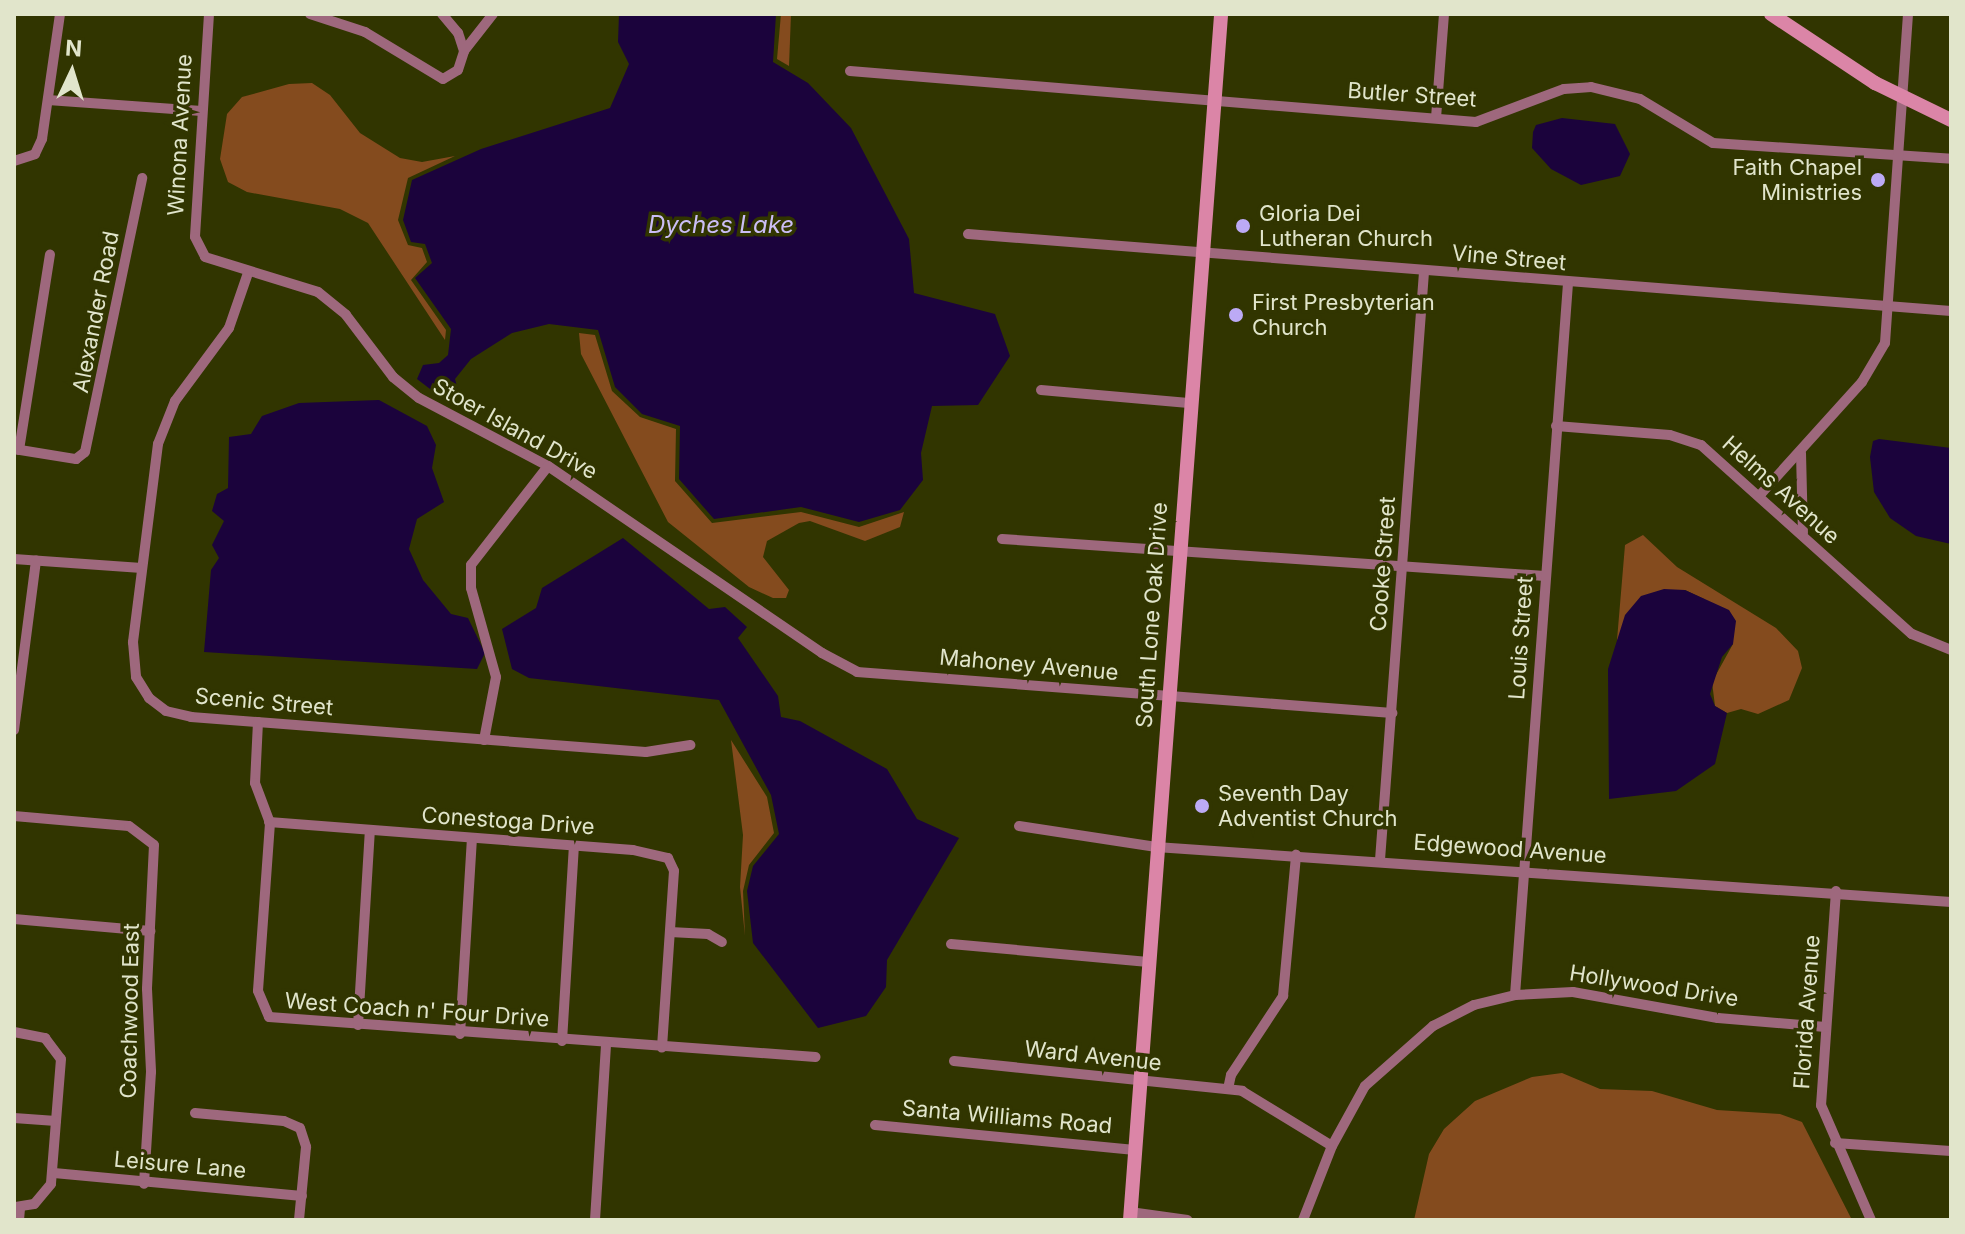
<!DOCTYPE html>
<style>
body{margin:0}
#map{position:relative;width:1965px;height:1234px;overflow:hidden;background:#313500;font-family:Inter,sans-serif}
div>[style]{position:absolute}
.green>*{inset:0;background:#844b1e}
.water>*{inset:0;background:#1b033c}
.street>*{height:10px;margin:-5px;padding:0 5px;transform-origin:5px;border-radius:5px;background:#9e687d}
.secondary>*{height:14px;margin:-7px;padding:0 7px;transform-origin:7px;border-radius:7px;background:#db85a7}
.dots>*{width:22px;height:22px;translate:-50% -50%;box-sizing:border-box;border:4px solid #313500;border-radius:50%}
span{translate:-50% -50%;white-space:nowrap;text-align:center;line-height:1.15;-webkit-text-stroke:7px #313500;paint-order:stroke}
.street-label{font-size:22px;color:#e1e5cb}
.poi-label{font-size:22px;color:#e1e5cb}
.right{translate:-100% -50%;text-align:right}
.left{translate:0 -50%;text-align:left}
.water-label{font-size:24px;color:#cbbef6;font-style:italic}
.frame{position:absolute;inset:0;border:16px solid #e1e5cb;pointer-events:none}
.north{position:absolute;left:32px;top:32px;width:80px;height:80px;-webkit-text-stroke:6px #313500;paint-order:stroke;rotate:4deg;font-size:22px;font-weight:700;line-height:32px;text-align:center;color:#e1e5cb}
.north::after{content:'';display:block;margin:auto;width:28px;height:36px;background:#e1e5cb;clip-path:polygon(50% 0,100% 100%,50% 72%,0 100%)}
</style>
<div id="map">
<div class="green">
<div style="clip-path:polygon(781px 14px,791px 14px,789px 66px,777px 59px)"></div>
<div style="clip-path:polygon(312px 83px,330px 95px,360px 133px,400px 158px,422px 162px,455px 156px,408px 178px,398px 220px,408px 245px,422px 248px,427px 262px,411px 280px,446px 330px,445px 340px,368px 223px,340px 209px,247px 192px,228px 182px,220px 159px,227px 114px,242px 97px,289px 84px)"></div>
<div style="clip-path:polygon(579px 333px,595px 335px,612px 391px,640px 417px,676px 429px,675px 481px,712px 523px,801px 512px,859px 527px,904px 512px,900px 527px,865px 541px,810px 521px,799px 523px,767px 541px,763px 557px,789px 590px,786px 598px,773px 598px,749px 587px,668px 522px,581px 354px)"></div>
<div style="clip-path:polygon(1643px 535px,1677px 567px,1776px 628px,1798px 651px,1802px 668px,1789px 700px,1758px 714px,1741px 709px,1727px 713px,1715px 706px,1712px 682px,1733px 644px,1704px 599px,1685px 590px,1617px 640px,1625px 545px)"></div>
<div style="clip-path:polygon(731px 740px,767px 797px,774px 833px,749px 865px,743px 891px,745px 936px,740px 887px,743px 835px)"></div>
<div style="clip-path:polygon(1562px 1073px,1600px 1089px,1652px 1091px,1717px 1110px,1780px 1114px,1802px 1122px,1852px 1220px,1414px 1220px,1429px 1154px,1444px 1129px,1475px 1101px,1532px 1077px)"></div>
</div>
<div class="water">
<div style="clip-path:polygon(619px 14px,776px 14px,773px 62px,808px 83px,851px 128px,909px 239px,914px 293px,995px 314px,1010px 356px,978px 405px,932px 406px,921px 453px,923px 480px,900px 510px,859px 522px,801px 507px,714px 519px,679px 479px,680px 426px,642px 414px,615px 387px,598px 330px,549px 324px,512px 333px,471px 359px,455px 379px,460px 398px,451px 405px,417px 379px,423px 365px,439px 363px,448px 355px,451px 329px,415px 278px,432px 263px,425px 244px,411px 242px,403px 220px,412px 180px,481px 149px,610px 108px,629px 64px,618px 42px)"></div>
<div style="clip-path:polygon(1562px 118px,1615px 124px,1630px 154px,1620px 176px,1581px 185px,1551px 169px,1532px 148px,1533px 132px,1536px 125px)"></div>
<div style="clip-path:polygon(379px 400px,427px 426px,436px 445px,432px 468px,444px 502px,417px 519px,409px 549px,423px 580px,451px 614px,468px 618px,485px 653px,477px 669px,204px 652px,211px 570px,219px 558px,212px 545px,224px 521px,212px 511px,217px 494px,228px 488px,229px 437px,251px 434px,262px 416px,299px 403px)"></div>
<div style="clip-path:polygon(1879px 439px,1951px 448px,1951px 544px,1916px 536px,1890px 518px,1874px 492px,1870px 457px,1873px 441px)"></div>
<div style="clip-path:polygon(623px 538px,709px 609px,725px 607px,747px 627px,738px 638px,778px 696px,781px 717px,800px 721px,887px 769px,917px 819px,959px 838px,887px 960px,886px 987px,866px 1016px,818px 1028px,753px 943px,747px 891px,753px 866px,779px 834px,771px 795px,719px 700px,529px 678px,512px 669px,502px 629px,536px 608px,542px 588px)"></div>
<div style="clip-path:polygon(1664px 589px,1685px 590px,1729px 610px,1736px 621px,1733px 644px,1722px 657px,1710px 694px,1715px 706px,1727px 713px,1715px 764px,1676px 791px,1609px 799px,1608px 669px,1625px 615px,1641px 596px)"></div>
</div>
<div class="street">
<div style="left:209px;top:14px;width:223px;rotate:93.6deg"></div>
<div style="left:195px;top:237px;width:22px;rotate:63deg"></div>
<div style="left:205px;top:257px;width:118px;rotate:17.2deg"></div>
<div style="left:318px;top:292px;width:36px;rotate:39deg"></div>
<div style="left:346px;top:315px;width:78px;rotate:52.8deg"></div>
<div style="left:393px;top:377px;width:33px;rotate:39deg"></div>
<div style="left:419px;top:398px;width:146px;rotate:27.8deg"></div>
<div style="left:548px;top:466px;width:332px;rotate:34.3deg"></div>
<div style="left:822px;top:653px;width:40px;rotate:28deg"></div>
<div style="left:857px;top:672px;width:537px;rotate:4.38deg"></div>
<div style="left:310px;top:14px;width:58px;rotate:18.1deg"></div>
<div style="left:365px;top:32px;width:91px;rotate:31.1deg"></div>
<div style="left:443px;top:79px;width:17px;rotate:-31deg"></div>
<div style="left:458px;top:70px;width:20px;rotate:-72deg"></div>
<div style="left:464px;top:51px;width:19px;rotate:-108deg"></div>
<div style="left:458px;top:33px;width:25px;rotate:-130deg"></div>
<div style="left:464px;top:51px;width:47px;rotate:-51.9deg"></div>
<div style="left:850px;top:71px;width:628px;rotate:4.66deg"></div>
<div style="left:1476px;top:122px;width:94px;rotate:-20.6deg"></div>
<div style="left:1564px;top:89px;width:27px;rotate:-4deg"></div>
<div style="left:1591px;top:87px;width:50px;rotate:13.8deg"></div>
<div style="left:1640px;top:99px;width:85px;rotate:31.1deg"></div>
<div style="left:1713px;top:143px;width:239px;rotate:3.8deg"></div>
<div style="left:48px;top:100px;width:154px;rotate:4.1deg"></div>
<div style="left:1436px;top:118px;width:104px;rotate:-85.6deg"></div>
<div style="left:14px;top:161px;width:22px;rotate:-18deg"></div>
<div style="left:35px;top:154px;width:17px;rotate:-65deg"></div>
<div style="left:42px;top:139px;width:126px;rotate:-81.8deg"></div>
<div style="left:968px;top:234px;width:986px;rotate:4.48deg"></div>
<div style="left:248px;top:273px;width:58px;rotate:109.1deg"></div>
<div style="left:229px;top:328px;width:91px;rotate:126.5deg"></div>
<div style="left:175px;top:401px;width:46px;rotate:111.6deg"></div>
<div style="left:158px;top:444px;width:200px;rotate:97.2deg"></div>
<div style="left:133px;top:642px;width:35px;rotate:85deg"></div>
<div style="left:136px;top:677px;width:25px;rotate:58deg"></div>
<div style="left:149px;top:698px;width:21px;rotate:37deg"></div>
<div style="left:166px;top:711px;width:26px;rotate:13deg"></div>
<div style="left:191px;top:717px;width:456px;rotate:4.4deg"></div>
<div style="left:646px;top:752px;width:45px;rotate:-9deg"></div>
<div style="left:1041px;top:390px;width:151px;rotate:5deg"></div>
<div style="left:1556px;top:426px;width:114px;rotate:4.5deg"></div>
<div style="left:1670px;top:435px;width:33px;rotate:18deg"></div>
<div style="left:1701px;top:445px;width:283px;rotate:41.9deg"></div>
<div style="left:1912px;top:634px;width:42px;rotate:22.3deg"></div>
<div style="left:14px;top:449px;width:63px;rotate:9.2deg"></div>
<div style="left:76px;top:459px;width:11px;rotate:-38deg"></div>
<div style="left:85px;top:452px;width:280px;rotate:-78.2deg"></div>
<div style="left:19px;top:450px;width:198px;rotate:-81deg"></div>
<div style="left:1801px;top:453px;width:80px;rotate:88.6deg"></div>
<div style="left:1760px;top:495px;width:152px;rotate:-47.9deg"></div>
<div style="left:1862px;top:382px;width:45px;rotate:-59.5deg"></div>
<div style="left:1885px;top:343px;width:330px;rotate:-86deg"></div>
<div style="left:1002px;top:539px;width:544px;rotate:3.9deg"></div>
<div style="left:14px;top:559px;width:128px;rotate:4deg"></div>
<div style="left:258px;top:722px;width:61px;rotate:92.8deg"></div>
<div style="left:255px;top:783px;width:43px;rotate:69.4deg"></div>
<div style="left:270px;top:823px;width:168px;rotate:94.1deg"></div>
<div style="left:258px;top:991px;width:28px;rotate:67deg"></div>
<div style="left:269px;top:1017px;width:548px;rotate:4.18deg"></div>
<div style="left:14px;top:730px;width:171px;rotate:-82.6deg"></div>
<div style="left:484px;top:740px;width:64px;rotate:-79.2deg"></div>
<div style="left:496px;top:677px;width:92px;rotate:-105.7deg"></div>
<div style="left:471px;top:588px;width:23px;rotate:-90deg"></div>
<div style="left:471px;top:565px;width:125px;rotate:-52.1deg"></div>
<div style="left:14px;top:816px;width:115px;rotate:5deg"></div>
<div style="left:129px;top:826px;width:31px;rotate:37deg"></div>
<div style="left:154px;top:845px;width:144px;rotate:92.8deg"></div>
<div style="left:147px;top:989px;width:83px;rotate:87.2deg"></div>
<div style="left:151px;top:1072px;width:112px;rotate:93.6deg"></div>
<div style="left:269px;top:822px;width:365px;rotate:4.4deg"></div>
<div style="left:633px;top:850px;width:36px;rotate:13deg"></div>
<div style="left:668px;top:858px;width:14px;rotate:65deg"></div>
<div style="left:674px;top:871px;width:177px;rotate:93.9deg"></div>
<div style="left:1019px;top:826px;width:139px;rotate:8.7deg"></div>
<div style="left:1156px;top:847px;width:797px;rotate:3.96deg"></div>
<div style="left:1380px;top:860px;width:590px;rotate:-85.72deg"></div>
<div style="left:1836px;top:891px;width:215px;rotate:94deg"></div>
<div style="left:1821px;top:1105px;width:125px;rotate:66.5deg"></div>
<div style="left:14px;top:919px;width:137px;rotate:5deg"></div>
<div style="left:670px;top:932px;width:38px;rotate:3deg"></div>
<div style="left:708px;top:934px;width:16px;rotate:30deg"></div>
<div style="left:951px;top:944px;width:198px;rotate:5.2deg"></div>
<div style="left:1515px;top:995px;width:714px;rotate:-85.74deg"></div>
<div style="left:358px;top:1025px;width:194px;rotate:-86.5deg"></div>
<div style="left:14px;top:1032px;width:32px;rotate:11deg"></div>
<div style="left:45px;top:1038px;width:26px;rotate:53deg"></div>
<div style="left:61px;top:1059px;width:125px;rotate:94.6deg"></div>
<div style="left:51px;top:1184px;width:26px;rotate:130deg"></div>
<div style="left:34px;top:1204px;width:20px;rotate:171deg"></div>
<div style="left:460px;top:1034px;width:196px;rotate:-86.5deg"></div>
<div style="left:562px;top:1041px;width:195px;rotate:-86.5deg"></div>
<div style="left:954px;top:1061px;width:290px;rotate:5.9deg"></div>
<div style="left:1242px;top:1091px;width:105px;rotate:31.4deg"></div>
<div style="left:1228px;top:1089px;width:14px;rotate:-78deg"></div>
<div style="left:1231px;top:1075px;width:95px;rotate:-56.6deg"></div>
<div style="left:1283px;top:996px;width:142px;rotate:-84.7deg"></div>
<div style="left:195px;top:1113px;width:89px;rotate:5.1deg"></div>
<div style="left:284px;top:1121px;width:17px;rotate:24deg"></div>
<div style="left:300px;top:1128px;width:20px;rotate:72deg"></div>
<div style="left:306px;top:1147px;width:73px;rotate:95.5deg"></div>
<div style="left:14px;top:1118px;width:42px;rotate:4.1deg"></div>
<div style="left:875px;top:1125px;width:261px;rotate:5.5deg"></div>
<div style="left:1835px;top:1143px;width:116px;rotate:3.9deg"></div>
<div style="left:54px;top:1173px;width:249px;rotate:5.3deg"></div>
<div style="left:1130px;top:1212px;width:58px;rotate:8deg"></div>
<div style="left:19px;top:1220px;width:12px;rotate:-85deg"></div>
<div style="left:595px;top:1220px;width:175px;rotate:-86.4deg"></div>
<div style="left:1303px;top:1220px;width:79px;rotate:-68.6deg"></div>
<div style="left:1332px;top:1146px;width:68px;rotate:-61.2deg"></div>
<div style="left:1365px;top:1086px;width:91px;rotate:-41.4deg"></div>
<div style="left:1433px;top:1026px;width:46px;rotate:-27.1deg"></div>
<div style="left:1474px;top:1005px;width:42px;rotate:-13.7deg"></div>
<div style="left:1515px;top:995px;width:58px;rotate:-3deg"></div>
<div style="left:1573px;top:992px;width:147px;rotate:10.2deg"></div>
<div style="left:1718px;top:1018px;width:108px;rotate:4.8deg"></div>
</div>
<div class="secondary">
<div style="left:1771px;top:14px;width:125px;rotate:33.6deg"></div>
<div style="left:1875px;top:83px;width:85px;rotate:26deg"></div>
<div style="left:1130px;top:1220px;width:1209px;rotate:-85.68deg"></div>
</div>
<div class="dots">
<div style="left:1878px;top:180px;background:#bcaaf5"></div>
<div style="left:1243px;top:226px;background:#bcaaf5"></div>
<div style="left:1236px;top:315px;background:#bcaaf5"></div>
<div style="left:1202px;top:806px;background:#bcaaf5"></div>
</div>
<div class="street-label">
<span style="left:1412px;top:95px;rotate:4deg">Butler Street</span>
<span style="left:180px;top:135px;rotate:-87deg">Winona Avenue</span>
<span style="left:1509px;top:258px;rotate:5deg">Vine Street</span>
<span style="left:96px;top:312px;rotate:-79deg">Alexander Road</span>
<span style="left:515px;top:429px;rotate:29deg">Stoer Island Drive</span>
<span style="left:1781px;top:490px;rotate:42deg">Helms Avenue</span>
<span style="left:1383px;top:564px;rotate:-86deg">Cooke Street</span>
<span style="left:1152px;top:615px;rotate:-86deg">South Lone Oak Drive</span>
<span style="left:1521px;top:638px;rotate:-86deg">Louis Street</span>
<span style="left:1029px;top:665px;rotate:5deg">Mahoney Avenue</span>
<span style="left:264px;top:702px;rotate:5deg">Scenic Street</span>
<span style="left:508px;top:821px;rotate:4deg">Conestoga Drive</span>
<span style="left:1510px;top:849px;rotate:4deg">Edgewood Avenue</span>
<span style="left:1654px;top:986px;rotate:9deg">Hollywood Drive</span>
<span style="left:417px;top:1010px;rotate:4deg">West Coach n' Four Drive</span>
<span style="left:130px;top:1011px;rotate:-89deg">Coachwood East</span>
<span style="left:1807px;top:1012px;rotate:-86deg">Florida Avenue</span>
<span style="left:1093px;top:1056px;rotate:6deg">Ward Avenue</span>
<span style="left:1007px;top:1117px;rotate:5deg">Santa Williams Road</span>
<span style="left:180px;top:1165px;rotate:5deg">Leisure Lane</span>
</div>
<div class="poi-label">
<span class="right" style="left:1862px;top:180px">Faith Chapel<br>Ministries</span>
<span class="left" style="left:1259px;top:226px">Gloria Dei<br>Lutheran Church</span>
<span class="left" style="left:1252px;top:315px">First Presbyterian<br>Church</span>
<span class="left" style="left:1218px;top:806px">Seventh Day<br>Adventist Church</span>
</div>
<div class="water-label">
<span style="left:721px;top:225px">Dyches Lake</span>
</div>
<div class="frame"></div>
<div class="north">N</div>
</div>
